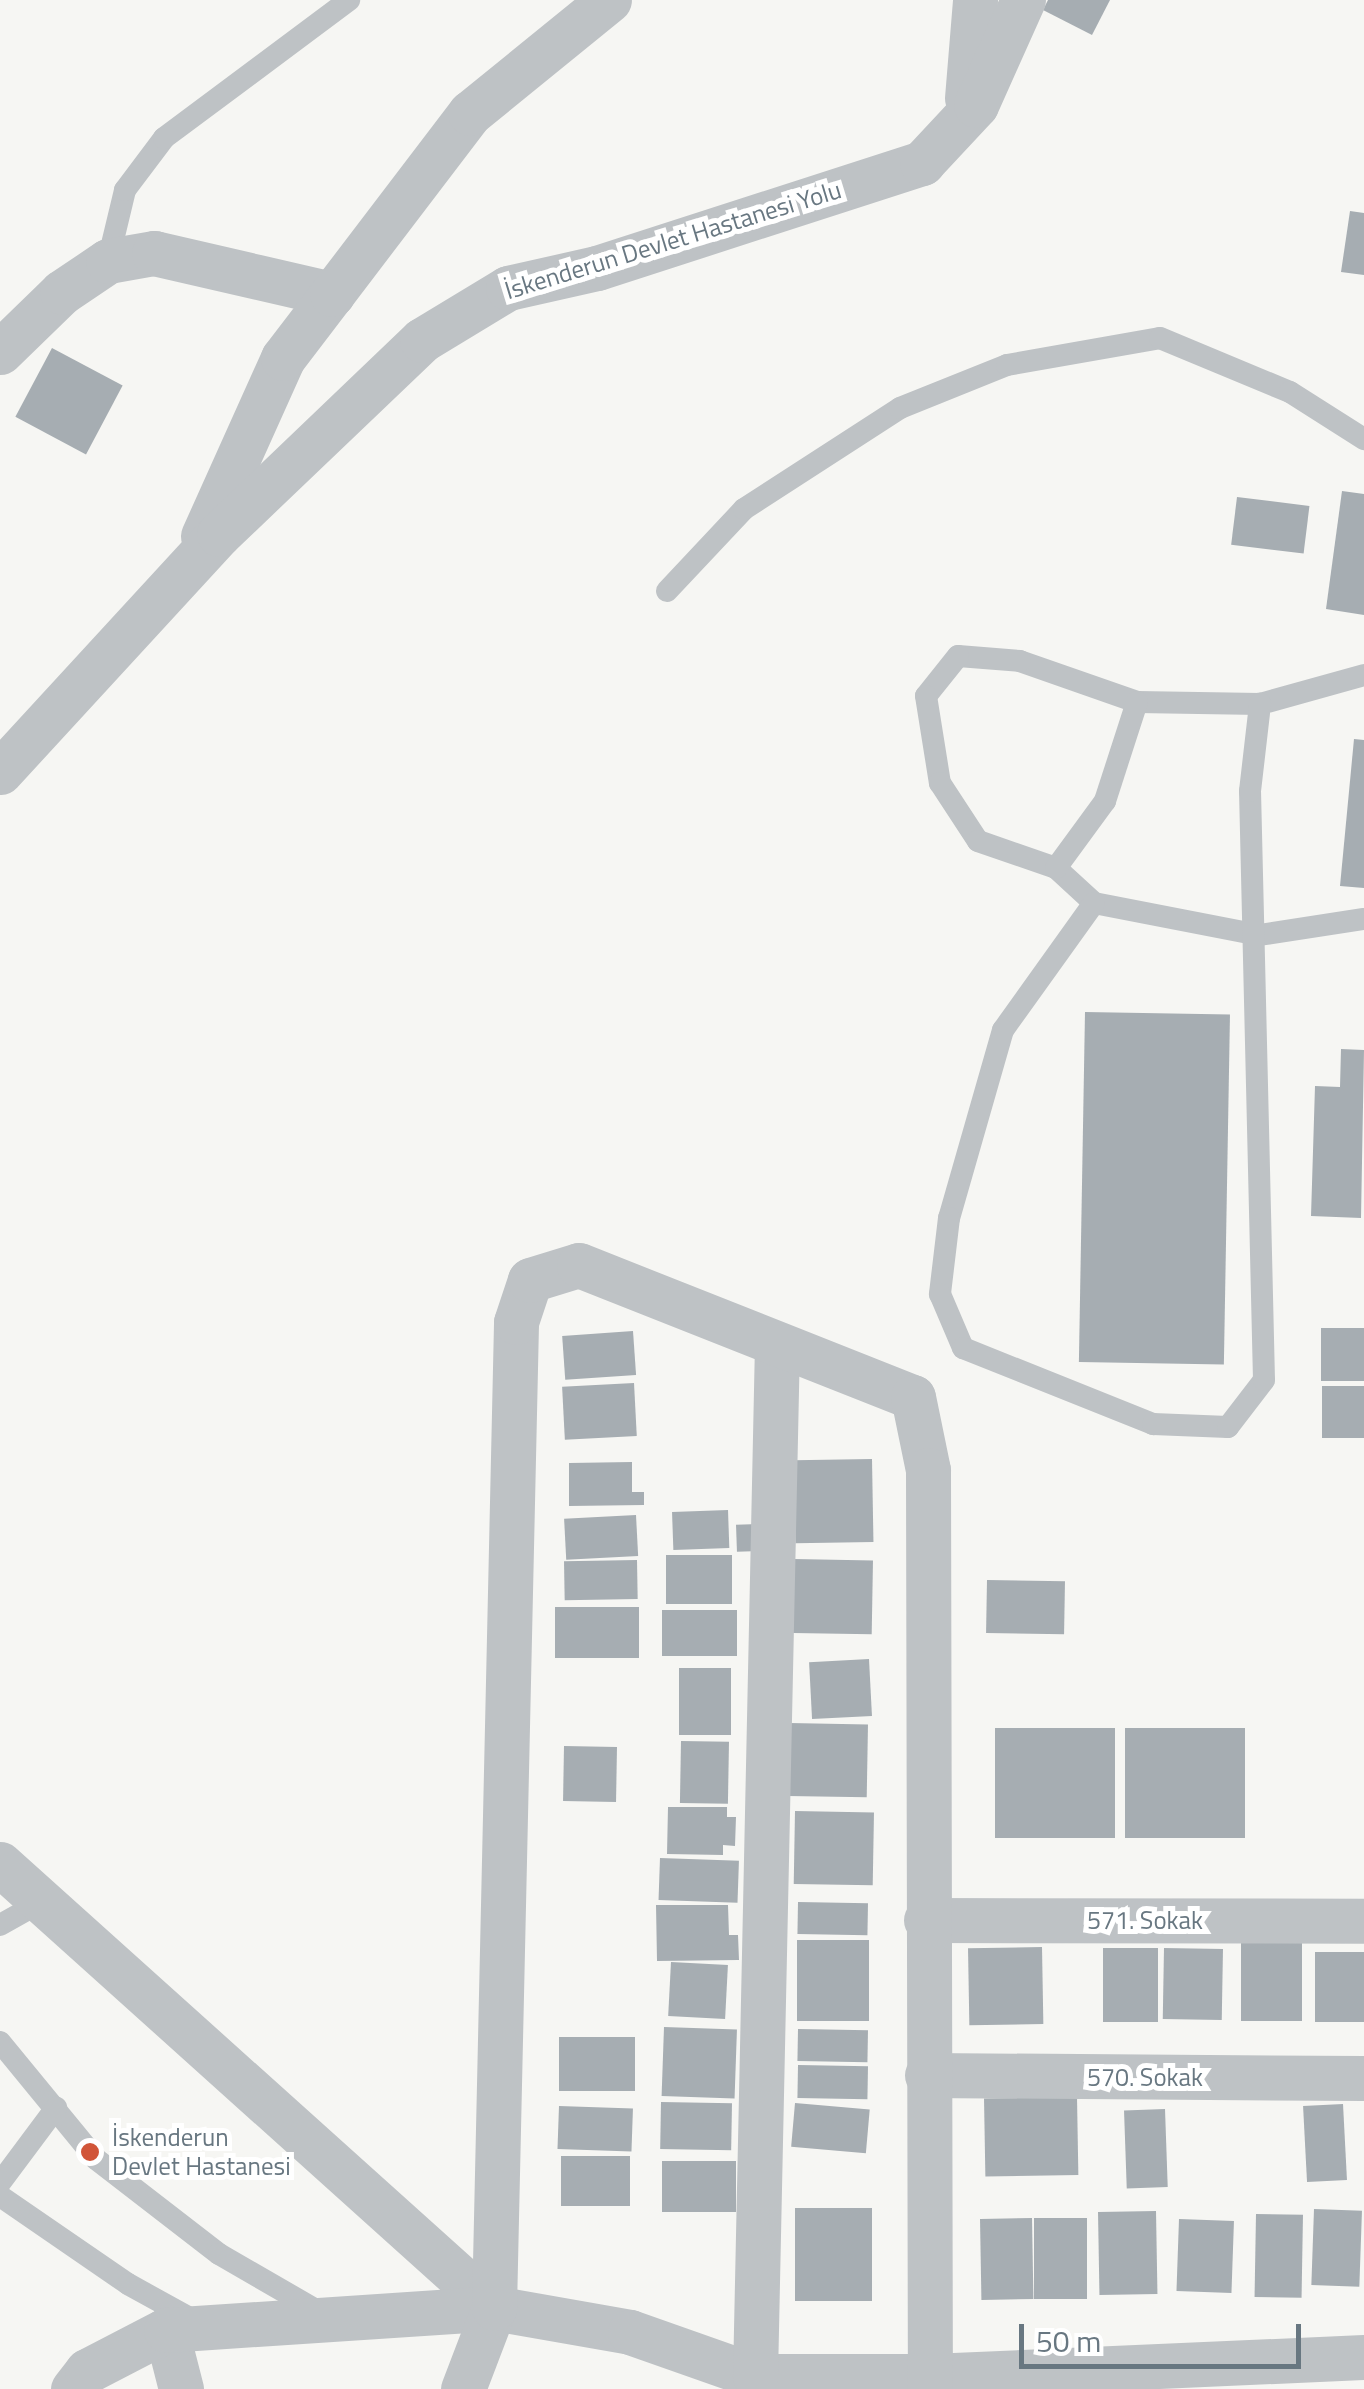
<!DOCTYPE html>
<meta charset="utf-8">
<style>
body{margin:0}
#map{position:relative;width:1364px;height:2389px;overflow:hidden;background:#f6f6f3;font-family:"Titillium Web",sans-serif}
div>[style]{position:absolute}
.building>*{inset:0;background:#a6adb2;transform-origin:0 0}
.lane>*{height:22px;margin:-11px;padding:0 11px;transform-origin:11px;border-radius:11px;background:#bec2c5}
.street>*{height:45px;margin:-22.5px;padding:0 22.5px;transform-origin:22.5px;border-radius:22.5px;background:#bec2c5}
.dots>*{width:28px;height:28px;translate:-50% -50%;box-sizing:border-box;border:5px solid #fff;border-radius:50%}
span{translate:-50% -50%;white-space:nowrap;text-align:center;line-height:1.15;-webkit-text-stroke:10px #fff;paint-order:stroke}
.street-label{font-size:25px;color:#687781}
.poi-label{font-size:25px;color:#687781}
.left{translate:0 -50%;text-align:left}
.scale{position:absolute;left:1019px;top:2324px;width:282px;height:45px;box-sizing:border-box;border:5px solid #687781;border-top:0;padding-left:12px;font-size:30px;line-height:35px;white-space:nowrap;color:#687781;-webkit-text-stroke:8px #fff;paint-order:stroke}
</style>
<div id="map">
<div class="building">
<div style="clip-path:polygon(1048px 0,1110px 0,1092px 35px,1043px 10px)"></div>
<div style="clip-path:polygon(1350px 211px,1364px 213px,1364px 275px,1341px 272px)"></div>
<div style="left:52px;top:348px;width:80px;height:78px;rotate:28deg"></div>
<div style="clip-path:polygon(1342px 491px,1364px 494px,1364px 615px,1326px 609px)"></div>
<div style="left:1237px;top:497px;width:73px;height:48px;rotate:7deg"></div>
<div style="clip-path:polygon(1354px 739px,1364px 740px,1364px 888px,1340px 886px)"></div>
<div style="left:1085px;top:1012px;width:145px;height:350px;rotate:1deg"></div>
<div style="clip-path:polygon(1341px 1049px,1364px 1050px,1361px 1218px,1311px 1216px,1315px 1086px,1340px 1087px)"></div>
<div style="left:1321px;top:1328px;width:43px;height:53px"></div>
<div style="left:633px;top:1331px;width:44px;height:71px;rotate:86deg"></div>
<div style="left:634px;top:1383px;width:53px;height:72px;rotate:87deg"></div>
<div style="left:1322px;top:1386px;width:42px;height:52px"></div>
<div style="left:872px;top:1459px;width:83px;height:78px;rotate:89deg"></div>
<div style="clip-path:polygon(632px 1462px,632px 1492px,644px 1492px,644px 1505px,569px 1506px,569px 1463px)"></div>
<div style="left:728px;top:1510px;width:38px;height:56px;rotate:88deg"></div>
<div style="left:636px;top:1515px;width:41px;height:72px;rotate:87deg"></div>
<div style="left:759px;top:1524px;width:27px;height:23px;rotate:88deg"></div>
<div style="left:732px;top:1555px;width:49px;height:66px;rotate:90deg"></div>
<div style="left:794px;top:1559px;width:79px;height:74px;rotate:1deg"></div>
<div style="left:637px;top:1560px;width:39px;height:73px;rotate:89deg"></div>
<div style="left:987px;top:1580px;width:78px;height:53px;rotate:1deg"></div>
<div style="left:555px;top:1607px;width:84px;height:51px"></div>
<div style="left:737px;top:1610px;width:46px;height:75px;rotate:90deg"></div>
<div style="left:869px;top:1659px;width:57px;height:60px;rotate:87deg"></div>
<div style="left:679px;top:1668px;width:52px;height:67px"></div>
<div style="left:789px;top:1723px;width:79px;height:73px;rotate:1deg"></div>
<div style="left:1115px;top:1728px;width:110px;height:120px;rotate:90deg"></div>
<div style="left:1245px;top:1728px;width:110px;height:120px;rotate:90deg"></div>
<div style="left:681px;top:1741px;width:48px;height:62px;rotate:1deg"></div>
<div style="left:564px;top:1746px;width:53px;height:55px;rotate:1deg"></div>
<div style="clip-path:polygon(668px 1807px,727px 1807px,727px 1817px,736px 1817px,735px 1846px,723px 1845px,723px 1855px,667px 1854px)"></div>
<div style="left:795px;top:1811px;width:79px;height:73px;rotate:1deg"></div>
<div style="left:660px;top:1858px;width:79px;height:42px;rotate:2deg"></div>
<div style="left:798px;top:1902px;width:70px;height:32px;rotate:1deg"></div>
<div style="clip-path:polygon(656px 1905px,728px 1905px,729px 1935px,738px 1935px,739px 1960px,657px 1961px)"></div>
<div style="left:797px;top:1940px;width:72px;height:81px"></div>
<div style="left:1302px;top:1942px;width:79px;height:61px;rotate:90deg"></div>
<div style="left:1042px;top:1947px;width:77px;height:74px;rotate:89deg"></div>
<div style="left:1158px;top:1948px;width:74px;height:55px;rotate:90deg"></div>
<div style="left:1164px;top:1948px;width:59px;height:71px;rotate:1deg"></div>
<div style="left:1364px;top:1952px;width:70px;height:49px;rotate:90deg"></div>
<div style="left:671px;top:1962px;width:57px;height:54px;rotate:3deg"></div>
<div style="left:664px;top:2027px;width:73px;height:69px;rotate:2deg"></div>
<div style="left:798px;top:2029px;width:70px;height:32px;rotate:1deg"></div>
<div style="left:559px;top:2037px;width:76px;height:54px"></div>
<div style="left:798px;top:2065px;width:70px;height:33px;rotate:1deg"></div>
<div style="left:1077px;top:2097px;width:78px;height:93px;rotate:89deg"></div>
<div style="left:661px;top:2102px;width:71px;height:47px;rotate:1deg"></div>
<div style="left:795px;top:2103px;width:75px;height:44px;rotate:5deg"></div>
<div style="left:1343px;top:2104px;width:76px;height:40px;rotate:87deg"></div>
<div style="left:559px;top:2106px;width:74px;height:43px;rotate:2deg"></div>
<div style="left:1165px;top:2109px;width:78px;height:41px;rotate:88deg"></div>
<div style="left:630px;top:2156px;width:50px;height:69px;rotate:90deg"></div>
<div style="left:662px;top:2161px;width:74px;height:51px"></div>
<div style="left:872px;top:2208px;width:93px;height:77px;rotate:90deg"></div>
<div style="left:1314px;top:2209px;width:48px;height:76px;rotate:2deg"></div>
<div style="left:1156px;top:2211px;width:83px;height:58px;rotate:89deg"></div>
<div style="left:1256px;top:2214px;width:47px;height:83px;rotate:1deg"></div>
<div style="left:1032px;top:2218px;width:81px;height:52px;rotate:89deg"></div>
<div style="left:1087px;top:2218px;width:81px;height:53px;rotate:90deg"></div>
<div style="left:1179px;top:2219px;width:55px;height:72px;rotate:2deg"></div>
</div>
<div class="lane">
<div style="left:108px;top:261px;width:73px;rotate:-76.5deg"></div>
<div style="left:125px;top:190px;width:65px;rotate:-53.1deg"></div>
<div style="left:164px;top:138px;width:231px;rotate:-36.7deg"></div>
<div style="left:667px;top:591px;width:112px;rotate:-46.8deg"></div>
<div style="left:744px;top:509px;width:186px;rotate:-32.9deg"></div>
<div style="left:900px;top:408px;width:115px;rotate:-21.9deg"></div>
<div style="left:1007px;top:365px;width:155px;rotate:-10deg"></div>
<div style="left:1160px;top:338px;width:141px;rotate:22.6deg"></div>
<div style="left:1290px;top:392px;width:88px;rotate:32.4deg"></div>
<div style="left:1364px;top:675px;width:108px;rotate:164.4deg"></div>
<div style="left:1260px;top:704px;width:123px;rotate:-179.1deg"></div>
<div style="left:1137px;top:702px;width:124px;rotate:-160.7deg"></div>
<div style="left:1020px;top:661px;width:62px;rotate:-175.4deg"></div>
<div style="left:958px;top:656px;width:51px;rotate:128.7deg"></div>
<div style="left:926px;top:696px;width:88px;rotate:80.9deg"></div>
<div style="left:940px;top:783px;width:69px;rotate:56.8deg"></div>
<div style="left:978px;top:841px;width:83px;rotate:19.1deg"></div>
<div style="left:1056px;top:868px;width:52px;rotate:42.6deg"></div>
<div style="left:1094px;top:903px;width:168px;rotate:11deg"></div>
<div style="left:1259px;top:935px;width:106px;rotate:-8.7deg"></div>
<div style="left:1056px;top:868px;width:83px;rotate:-53.8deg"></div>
<div style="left:1105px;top:801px;width:104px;rotate:-72.1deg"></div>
<div style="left:1094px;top:903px;width:156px;rotate:125.6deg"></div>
<div style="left:1003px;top:1030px;width:196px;rotate:106deg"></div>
<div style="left:949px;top:1218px;width:77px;rotate:96.8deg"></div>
<div style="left:940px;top:1294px;width:59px;rotate:66.9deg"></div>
<div style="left:963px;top:1348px;width:205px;rotate:21.8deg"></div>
<div style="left:1153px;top:1424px;width:75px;rotate:2.3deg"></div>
<div style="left:1228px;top:1427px;width:59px;rotate:-52.5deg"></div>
<div style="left:1264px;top:1380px;width:589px;rotate:-91.36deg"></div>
<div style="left:1250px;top:791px;width:88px;rotate:-83.4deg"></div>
<div style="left:0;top:1925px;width:47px;rotate:-29.3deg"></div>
<div style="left:0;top:2042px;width:151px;rotate:50.6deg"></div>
<div style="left:96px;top:2159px;width:155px;rotate:37.7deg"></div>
<div style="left:219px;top:2254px;width:118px;rotate:30deg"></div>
<div style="left:0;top:2183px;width:94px;rotate:-53.3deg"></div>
<div style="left:0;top:2196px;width:155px;rotate:34.5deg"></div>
<div style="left:128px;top:2284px;width:77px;rotate:28.9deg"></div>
</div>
<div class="street">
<div style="left:967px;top:98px;width:98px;rotate:-85.3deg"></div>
<div style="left:0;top:352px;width:86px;rotate:-44.1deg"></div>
<div style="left:62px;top:292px;width:55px;rotate:-34deg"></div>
<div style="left:108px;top:261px;width:47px;rotate:-9.9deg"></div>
<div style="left:154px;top:253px;width:183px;rotate:13deg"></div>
<div style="left:203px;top:536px;width:195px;rotate:-65.8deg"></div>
<div style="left:283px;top:358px;width:81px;rotate:-52.6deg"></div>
<div style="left:332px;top:294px;width:228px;rotate:-52.7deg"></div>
<div style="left:470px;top:113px;width:179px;rotate:-39.1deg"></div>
<div style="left:0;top:772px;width:323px;rotate:-47.4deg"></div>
<div style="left:219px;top:534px;width:281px;rotate:-43.7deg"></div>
<div style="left:422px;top:340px;width:100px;rotate:-31.2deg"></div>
<div style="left:508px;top:288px;width:91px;rotate:-12.7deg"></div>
<div style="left:597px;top:268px;width:342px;rotate:-17.9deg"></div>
<div style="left:922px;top:163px;width:79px;rotate:-47deg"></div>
<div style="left:976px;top:105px;width:115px;rotate:-65.9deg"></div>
<div style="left:0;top:1864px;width:664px;rotate:41.95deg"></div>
<div style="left:494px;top:2308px;width:138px;rotate:10deg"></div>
<div style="left:630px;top:2332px;width:133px;rotate:19.4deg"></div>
<div style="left:755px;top:2376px;width:175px"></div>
<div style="left:930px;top:2376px;width:434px;rotate:-2.5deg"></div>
<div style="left:926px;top:1920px;width:438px;rotate:0.1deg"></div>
<div style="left:927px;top:2075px;width:437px;rotate:0.4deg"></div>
<div style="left:166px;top:2330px;width:61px;rotate:75.7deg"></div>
<div style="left:755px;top:2376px;width:1031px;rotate:-88.78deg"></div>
<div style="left:73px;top:2389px;width:23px;rotate:-52deg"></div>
<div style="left:87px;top:2371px;width:89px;rotate:-27.4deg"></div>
<div style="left:166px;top:2330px;width:329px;rotate:-3.8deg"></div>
<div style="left:463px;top:2389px;width:87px;rotate:-69.1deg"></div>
<div style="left:494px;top:2308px;width:986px;rotate:-88.72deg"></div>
<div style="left:516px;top:1322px;width:44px;rotate:-71.6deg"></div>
<div style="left:530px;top:1280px;width:51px;rotate:-17deg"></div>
<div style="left:579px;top:1265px;width:359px;rotate:21.6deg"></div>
<div style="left:913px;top:1397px;width:75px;rotate:78.4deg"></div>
<div style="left:928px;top:1470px;width:919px;rotate:89.88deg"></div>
</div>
<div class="dots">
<div style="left:90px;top:2152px;background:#d15539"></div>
</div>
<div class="street-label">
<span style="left:673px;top:240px;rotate:-17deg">İskenderun Devlet Hastanesi Yolu</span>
<span style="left:1145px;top:1920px">571. Sokak</span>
<span style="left:1145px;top:2077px">570. Sokak</span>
</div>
<div class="poi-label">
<span class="left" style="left:112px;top:2152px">İskenderun<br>Devlet Hastanesi</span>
</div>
<div class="scale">50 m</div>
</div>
